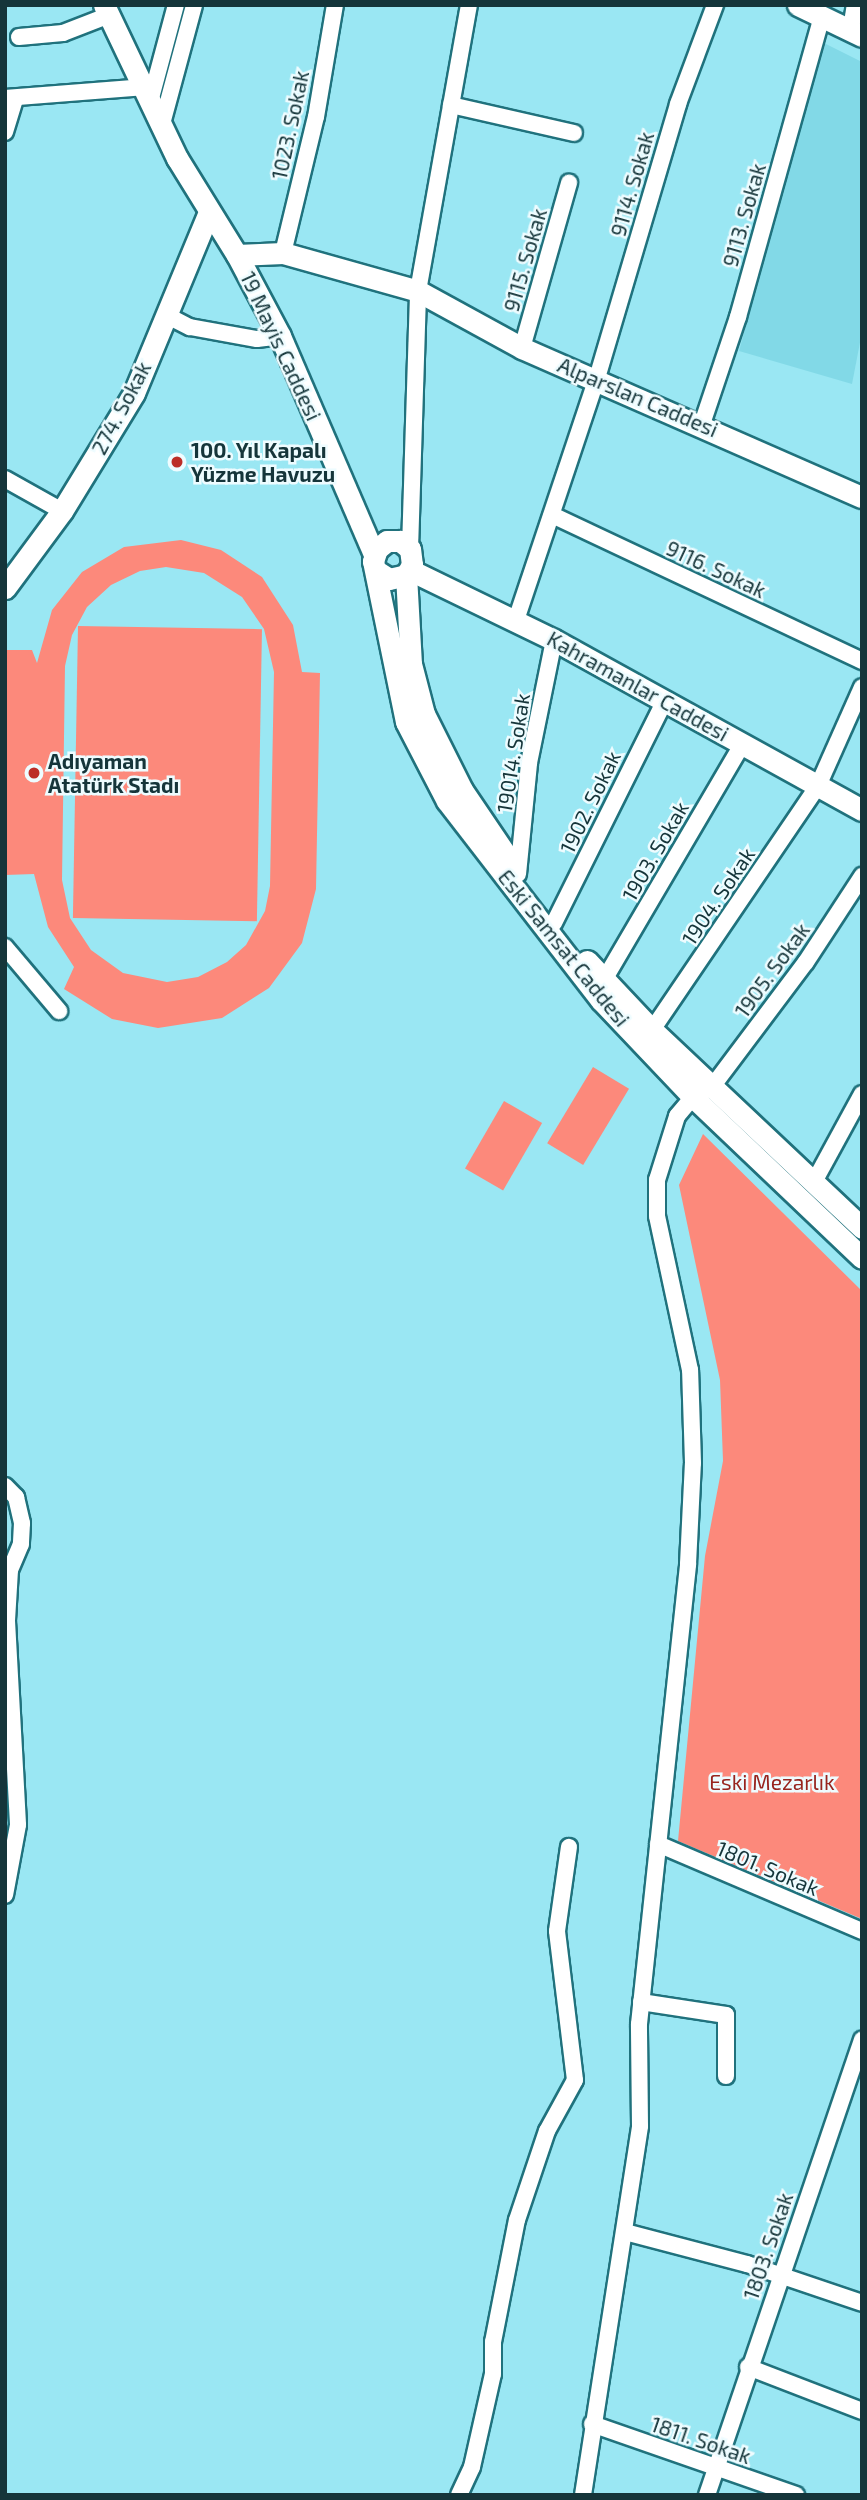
<!DOCTYPE html>
<meta charset="utf-8">
<style>
body{margin:0}
#map{position:relative;width:867px;height:2500px;overflow:hidden;background:#9ae7f3;font-family:"Exo 2",sans-serif}
div>[style]{position:absolute}
.built>*{inset:0;background:#82d9e7}
.green>*{inset:0;background:#fc897b;transform-origin:0 0}
.roads{filter:drop-shadow(2px 0 #20727d) drop-shadow(-2px 0 #20727d) drop-shadow(0 2px #20727d) drop-shadow(0 -2px #20727d)}
.street>*{height:16px;margin:-8px;padding:0 8px;transform-origin:8px;border-radius:8px;background:#fff}
.secondary>*{height:21px;margin:-10.5px;padding:0 10.5px;transform-origin:10.5px;border-radius:10.5px;background:#fff}
.dots>*{width:19px;height:19px;translate:-50% -50%;box-sizing:border-box;border:4px solid #eefcff;border-radius:50%}
span{translate:-50% -50%;white-space:nowrap;text-align:center;line-height:1.15;-webkit-text-stroke:5px #eefcff;paint-order:stroke}
.street-label{font-size:21px;color:#15353a}
.poi-label{font-size:21px;color:#15353a;font-weight:700}
.left{translate:0 -50%;text-align:left}
.park-label{font-size:21px;color:#98251f}
.frame{position:absolute;inset:0;border:7px solid #15353a;pointer-events:none}
</style>
<div id="map">
<div class="built">
<div style="clip-path:polygon(824px 43px,862px 62px,862px 332px,852px 384px,739px 351px)"></div>
</div>
<div class="green">
<div style="clip-path:polygon(evenodd,181px 540px,221px 550px,262px 577px,293px 625px,302px 672px,320px 673px,316px 889px,302px 943px,269px 988px,222px 1018px,158px 1028px,112px 1019px,64px 989px,74px 967px,48px 927px,34px 874px,5px 875px,5px 650px,32px 650px,37px 663px,52px 610px,82px 572px,124px 547px,181px 540px,166px 567px,204px 573px,242px 597px,264px 629px,274px 672px,270px 886px,265px 911px,246px 945px,227px 962px,198px 977px,167px 982px,123px 973px,91px 950px,70px 918px,62px 880px,65px 666px,72px 635px,87px 607px,111px 585px,140px 571px,166px 567px)"></div>
<div style="left:78px;top:626px;width:184px;height:292px;rotate:1deg"></div>
<div style="left:593px;top:1067px;width:42px;height:89px;rotate:31deg"></div>
<div style="left:504px;top:1101px;width:44px;height:78px;rotate:30deg"></div>
<div style="clip-path:polygon(703px 1134px,862px 1291px,862px 1919px,678px 1841px,705px 1556px,723px 1461px,720px 1380px,679px 1185px)"></div>
</div>
<div class="roads">
<div class="street">
<div style="left:851px;top:29px;width:24px;rotate:-81deg"></div>
<div style="left:19px;top:37px;width:44px;rotate:-5.2deg"></div>
<div style="left:63px;top:33px;width:47px;rotate:-21.1deg"></div>
<div style="left:5px;top:98px;width:141px;rotate:-4.5deg"></div>
<div style="left:151px;top:98px;width:96px;rotate:-75deg"></div>
<div style="left:451px;top:105px;width:126px;rotate:12.8deg"></div>
<div style="left:162px;top:124px;width:123px;rotate:-74.9deg"></div>
<div style="left:5px;top:132px;width:34px;rotate:-73deg"></div>
<div style="left:283px;top:253px;width:140px;rotate:-76.4deg"></div>
<div style="left:316px;top:117px;width:114px;rotate:-80.4deg"></div>
<div style="left:166px;top:315px;width:27px;rotate:27deg"></div>
<div style="left:190px;top:327px;width:68px;rotate:10.2deg"></div>
<div style="left:257px;top:339px;width:23px;rotate:-7deg"></div>
<div style="left:522px;top:348px;width:172px;rotate:-74.1deg"></div>
<div style="left:702px;top:424px;width:113px;rotate:-71.4deg"></div>
<div style="left:738px;top:317px;width:312px;rotate:-74.4deg"></div>
<div style="left:5px;top:479px;width:65px;rotate:29.3deg"></div>
<div style="left:552px;top:515px;width:343px;rotate:25.2deg"></div>
<div style="left:410px;top:549px;width:258px;rotate:-88.2deg"></div>
<div style="left:418px;top:291px;width:291px;rotate:-79.9deg"></div>
<div style="left:516px;top:620px;width:255px;rotate:-71.5deg"></div>
<div style="left:597px;top:378px;width:286px;rotate:-73.5deg"></div>
<div style="left:678px;top:104px;width:106px;rotate:-69.5deg"></div>
<div style="left:518px;top:874px;width:112px;rotate:-84.3deg"></div>
<div style="left:529px;top:763px;width:126px;rotate:-78.5deg"></div>
<div style="left:554px;top:923px;width:249px;rotate:-63.5deg"></div>
<div style="left:5px;top:947px;width:84px;rotate:49.8deg"></div>
<div style="left:604px;top:980px;width:275px;rotate:-59.6deg"></div>
<div style="left:652px;top:1030px;width:295px;rotate:-55.8deg"></div>
<div style="left:818px;top:786px;width:108px;rotate:-66deg"></div>
<div style="left:814px;top:1182px;width:100px;rotate:-61.4deg"></div>
<div style="left:5px;top:1486px;width:16px;rotate:45deg"></div>
<div style="left:16px;top:1497px;width:27px;rotate:77deg"></div>
<div style="left:22px;top:1523px;width:21px;rotate:93deg"></div>
<div style="left:21px;top:1544px;width:28px;rotate:113deg"></div>
<div style="left:10px;top:1570px;width:51px;rotate:93.4deg"></div>
<div style="left:7px;top:1621px;width:204px;rotate:86.9deg"></div>
<div style="left:18px;top:1825px;width:71px;rotate:100.5deg"></div>
<div style="left:658px;top:1844px;width:222px;rotate:23.1deg"></div>
<div style="left:641px;top:2002px;width:86px;rotate:8.7deg"></div>
<div style="left:726px;top:2015px;width:61px;rotate:90deg"></div>
<div style="left:625px;top:2232px;width:126px;rotate:14.7deg"></div>
<div style="left:747px;top:2264px;width:121px;rotate:18.7deg"></div>
<div style="left:748px;top:2367px;width:122px;rotate:21.1deg"></div>
<div style="left:592px;top:2424px;width:216px;rotate:19.2deg"></div>
<div style="left:459px;top:2495px;width:31px;rotate:-65deg"></div>
<div style="left:472px;top:2467px;width:95px;rotate:-77.3deg"></div>
<div style="left:493px;top:2374px;width:32px;rotate:-90deg"></div>
<div style="left:493px;top:2342px;width:124px;rotate:-78.9deg"></div>
<div style="left:517px;top:2220px;width:94px;rotate:-71.4deg"></div>
<div style="left:547px;top:2131px;width:58px;rotate:-61.2deg"></div>
<div style="left:575px;top:2080px;width:150px;rotate:-96.9deg"></div>
<div style="left:557px;top:1931px;width:85px;rotate:-81.9deg"></div>
<div style="left:583px;top:2495px;width:373px;rotate:-81.2deg"></div>
<div style="left:640px;top:2126px;width:102px;rotate:-90.6deg"></div>
<div style="left:639px;top:2024px;width:463px;rotate:-83.9deg"></div>
<div style="left:688px;top:1564px;width:101px;rotate:-87.2deg"></div>
<div style="left:693px;top:1463px;width:93px;rotate:-91.8deg"></div>
<div style="left:690px;top:1370px;width:157px;rotate:-102.1deg"></div>
<div style="left:657px;top:1216px;width:36px;rotate:-90deg"></div>
<div style="left:657px;top:1180px;width:67px;rotate:-72.6deg"></div>
<div style="left:677px;top:1116px;width:25px;rotate:-50deg"></div>
<div style="left:693px;top:1097px;width:21px;rotate:-28deg"></div>
<div style="left:712px;top:1087px;width:156px;rotate:-53.1deg"></div>
<div style="left:806px;top:962px;width:103px;rotate:-56.9deg"></div>
<div style="left:707px;top:2495px;width:481px;rotate:-71.2deg"></div>
</div>
<div class="secondary">
<div style="left:104px;top:5px;width:170px;rotate:64.5deg"></div>
<div style="left:177px;top:158px;width:114px;rotate:58.3deg"></div>
<div style="left:237px;top:255px;width:92px;rotate:62deg"></div>
<div style="left:280px;top:336px;width:237px;rotate:66.7deg"></div>
<div style="left:798px;top:5px;width:71px;rotate:25.8deg"></div>
<div style="left:237px;top:255px;width:46px;rotate:-2.5deg"></div>
<div style="left:283px;top:253px;width:140px;rotate:15.7deg"></div>
<div style="left:418px;top:291px;width:119px;rotate:28.7deg"></div>
<div style="left:522px;top:348px;width:371px;rotate:23.7deg"></div>
<div style="left:410px;top:570px;width:160px;rotate:25.9deg"></div>
<div style="left:554px;top:640px;width:352px;rotate:28.9deg"></div>
<div style="left:378px;top:572px;width:13px;rotate:32deg"></div>
<div style="left:389px;top:579px;width:17px;rotate:-13deg"></div>
<div style="left:406px;top:575px;width:12px;rotate:-59deg"></div>
<div style="left:412px;top:565px;width:16px;rotate:-97deg"></div>
<div style="left:410px;top:549px;width:13px;rotate:-141deg"></div>
<div style="left:400px;top:541px;width:13px;rotate:180deg"></div>
<div style="left:387px;top:541px;width:13px;rotate:141deg"></div>
<div style="left:377px;top:549px;width:13px;rotate:108deg"></div>
<div style="left:373px;top:561px;width:164px;rotate:78.4deg"></div>
<div style="left:406px;top:722px;width:89px;rotate:62.6deg"></div>
<div style="left:447px;top:801px;width:252px;rotate:52.3deg"></div>
<div style="left:601px;top:1000px;width:134px;rotate:46.5deg"></div>
<div style="left:693px;top:1097px;width:233px;rotate:43.6deg"></div>
<div style="left:406px;top:575px;width:89px;rotate:86.8deg"></div>
<div style="left:411px;top:664px;width:52px;rotate:75.4deg"></div>
<div style="left:424px;top:714px;width:85px;rotate:63.4deg"></div>
<div style="left:462px;top:790px;width:86px;rotate:55.9deg"></div>
<div style="left:5px;top:588px;width:96px;rotate:-53.5deg"></div>
<div style="left:62px;top:511px;width:138px;rotate:-58.6deg"></div>
<div style="left:134px;top:393px;width:196px;rotate:-67.5deg"></div>
<div style="left:587px;top:961px;width:95px;rotate:46.7deg"></div>
<div style="left:652px;top:1030px;width:289px;rotate:43.3deg"></div>
</div>
</div>
<div class="dots">
<div style="left:177px;top:462px;background:#bc2e27"></div>
<div style="left:34px;top:773px;background:#bc2e27"></div>
</div>
<div class="street-label">
<span style="left:290px;top:125px;rotate:-78deg">1023. Sokak</span>
<span style="left:632px;top:184px;rotate:-74deg">9114. Sokak</span>
<span style="left:744px;top:215px;rotate:-74deg">9113. Sokak</span>
<span style="left:525px;top:260px;rotate:-74deg">9115. Sokak</span>
<span style="left:281px;top:346px;rotate:65deg">19 Mayis Caddesi</span>
<span style="left:638px;top:397px;rotate:23deg">Alparslan Caddesi</span>
<span style="left:121px;top:408px;rotate:-62deg">274. Sokak</span>
<span style="left:716px;top:569px;rotate:25deg">9116. Sokak</span>
<span style="left:638px;top:686px;rotate:29deg">Kahramanlar Caddesi</span>
<span style="left:513px;top:753px;rotate:-81deg">19014. Sokak</span>
<span style="left:590px;top:802px;rotate:-64deg">1902. Sokak</span>
<span style="left:655px;top:851px;rotate:-60deg">1903. Sokak</span>
<span style="left:718px;top:896px;rotate:-56deg">1904. Sokak</span>
<span style="left:564px;top:948px;rotate:51deg">Eski Samsat Caddesi</span>
<span style="left:772px;top:970px;rotate:-54deg">1905. Sokak</span>
<span style="left:768px;top:1868px;rotate:23deg">1801. Sokak</span>
<span style="left:768px;top:2246px;rotate:-71deg">1803. Sokak</span>
<span style="left:701px;top:2440px;rotate:19deg">1811. Sokak</span>
</div>
<div class="poi-label">
<span class="left" style="left:191px;top:462px">100. Yıl Kapalı<br>Yüzme Havuzu</span>
<span class="left" style="left:48px;top:773px">Adıyaman<br>Atatürk Stadı</span>
</div>
<div class="park-label">
<span style="left:772px;top:1782px">Eski Mezarlık</span>
</div>
<div class="frame"></div>
</div>
